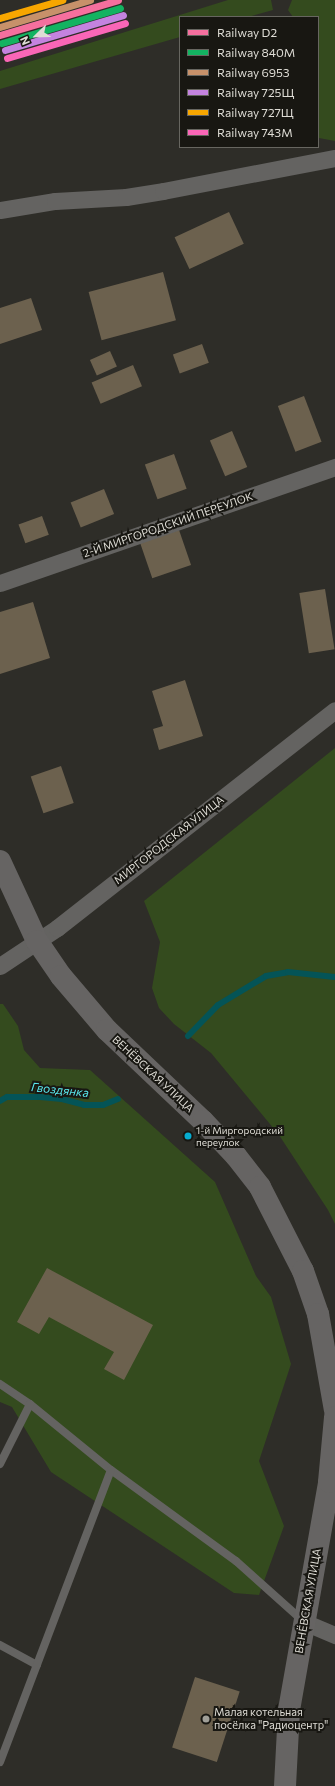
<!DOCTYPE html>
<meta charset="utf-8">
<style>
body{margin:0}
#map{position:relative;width:335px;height:1786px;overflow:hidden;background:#2e2d28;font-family:Commissioner,sans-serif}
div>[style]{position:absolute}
.green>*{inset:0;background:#344b1e}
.stream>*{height:6px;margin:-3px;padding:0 3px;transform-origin:3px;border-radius:3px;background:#045457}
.building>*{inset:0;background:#6c614e;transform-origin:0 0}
.lane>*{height:8px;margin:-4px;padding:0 4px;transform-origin:4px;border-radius:4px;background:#646361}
.street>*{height:17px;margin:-8.5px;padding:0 8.5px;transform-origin:8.5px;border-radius:8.5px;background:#646361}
.secondary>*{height:22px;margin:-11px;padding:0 11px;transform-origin:11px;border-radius:11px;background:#666463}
.rail-1>*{height:7px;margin:-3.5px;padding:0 3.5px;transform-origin:3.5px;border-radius:3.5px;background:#f56f9e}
.rail-2>*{height:7px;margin:-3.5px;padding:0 3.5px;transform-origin:3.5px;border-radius:3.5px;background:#13b361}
.rail-3>*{height:7px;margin:-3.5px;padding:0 3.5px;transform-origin:3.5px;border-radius:3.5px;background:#c7916a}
.rail-4>*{height:7px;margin:-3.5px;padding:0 3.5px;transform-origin:3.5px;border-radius:3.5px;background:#c483df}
.rail-5>*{height:7px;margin:-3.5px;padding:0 3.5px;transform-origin:3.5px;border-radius:3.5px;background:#f7a600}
.rail-6>*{height:7px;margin:-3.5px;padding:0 3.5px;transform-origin:3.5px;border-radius:3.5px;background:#fa66b7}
.dots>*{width:11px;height:11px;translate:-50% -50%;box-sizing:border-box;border:2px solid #181712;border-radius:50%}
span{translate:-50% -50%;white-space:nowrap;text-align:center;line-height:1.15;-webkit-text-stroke:4px #181712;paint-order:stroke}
.bus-label{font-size:10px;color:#dedcd5}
.left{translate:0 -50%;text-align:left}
.street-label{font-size:11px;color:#dedcd5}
.poi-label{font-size:11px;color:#dedcd5}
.water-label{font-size:12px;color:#5ae7ed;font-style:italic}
.legend{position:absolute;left:179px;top:16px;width:140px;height:132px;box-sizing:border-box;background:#181712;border:1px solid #676660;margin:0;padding:5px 7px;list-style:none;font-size:12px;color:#dedcd5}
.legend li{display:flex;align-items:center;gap:8px;height:20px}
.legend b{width:20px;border:1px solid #676660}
.north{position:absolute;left:16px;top:16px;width:40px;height:40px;-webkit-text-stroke:3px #181712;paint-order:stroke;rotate:247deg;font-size:11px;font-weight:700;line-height:16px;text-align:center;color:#dedcd5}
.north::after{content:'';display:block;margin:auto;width:14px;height:18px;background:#dedcd5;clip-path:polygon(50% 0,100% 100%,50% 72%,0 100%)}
</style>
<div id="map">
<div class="green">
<div style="clip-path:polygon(228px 0,271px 0,273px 10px,248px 17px,180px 17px,180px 37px,0 89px,0 71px)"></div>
<div style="clip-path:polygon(292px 0,335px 0,335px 141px,319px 138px,318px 133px,318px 17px,293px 17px,288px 10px)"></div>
<div style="clip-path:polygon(335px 748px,335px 1224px,328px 1210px,279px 1135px,211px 1053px,174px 1024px,159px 1008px,152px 988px,160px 942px,144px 901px)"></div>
<div style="clip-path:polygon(0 1004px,3px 1004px,18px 1026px,24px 1050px,40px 1068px,90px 1070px,215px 1182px,256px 1276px,271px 1297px,291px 1364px,259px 1461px,284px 1526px,259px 1595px,234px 1593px,51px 1472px,12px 1407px,0 1402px)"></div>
</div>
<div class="stream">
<div style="left:188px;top:1036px;width:43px;rotate:-45.9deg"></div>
<div style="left:218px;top:1005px;width:56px;rotate:-31.1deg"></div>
<div style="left:266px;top:976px;width:22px;rotate:-10deg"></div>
<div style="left:288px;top:972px;width:47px;rotate:6.1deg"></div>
<div style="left:0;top:1101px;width:8px;rotate:-30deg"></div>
<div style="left:7px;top:1097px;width:33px"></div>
<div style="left:40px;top:1097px;width:22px;rotate:5deg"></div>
<div style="left:62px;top:1099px;width:23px;rotate:15deg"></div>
<div style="left:84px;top:1105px;width:19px"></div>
<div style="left:103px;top:1105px;width:16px;rotate:-22deg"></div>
</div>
<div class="building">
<div style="left:229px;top:212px;width:35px;height:60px;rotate:65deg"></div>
<div style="left:163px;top:272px;width:50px;height:77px;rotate:75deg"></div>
<div style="clip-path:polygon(31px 298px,42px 330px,0 344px,0 308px)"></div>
<div style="left:202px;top:344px;width:20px;height:31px;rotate:70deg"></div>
<div style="left:110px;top:351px;width:17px;height:22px;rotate:66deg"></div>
<div style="left:133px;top:365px;width:23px;height:45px;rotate:67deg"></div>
<div style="left:304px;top:396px;width:49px;height:28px;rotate:69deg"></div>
<div style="left:232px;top:431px;width:39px;height:24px;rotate:67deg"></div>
<div style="left:174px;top:454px;width:37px;height:31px;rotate:70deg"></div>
<div style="left:104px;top:489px;width:27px;height:36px;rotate:68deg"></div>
<div style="left:42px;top:516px;width:20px;height:25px;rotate:70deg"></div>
<div style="left:179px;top:530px;width:37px;height:41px;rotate:71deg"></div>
<div style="left:325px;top:589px;width:61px;height:26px;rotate:81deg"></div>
<div style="clip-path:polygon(33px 602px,50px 658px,0 674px,0 612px)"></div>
<div style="clip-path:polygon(185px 680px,203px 736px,159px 750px,153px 729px,163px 726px,152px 691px)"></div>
<div style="left:61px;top:766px;width:39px;height:32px;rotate:71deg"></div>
<div style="clip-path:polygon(47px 1268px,153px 1325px,124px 1380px,104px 1369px,114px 1352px,49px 1317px,39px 1334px,17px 1322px)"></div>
<div style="left:195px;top:1677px;width:47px;height:74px;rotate:18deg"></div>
</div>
<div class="lane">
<div style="left:0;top:1384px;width:36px;rotate:34deg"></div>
<div style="left:30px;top:1404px;width:104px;rotate:39.2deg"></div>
<div style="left:111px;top:1470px;width:155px;rotate:36.1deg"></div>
<div style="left:236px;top:1561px;width:90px;rotate:41.8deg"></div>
<div style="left:0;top:1464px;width:67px;rotate:-63.4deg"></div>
<div style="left:0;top:1645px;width:42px;rotate:28.4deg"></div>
<div style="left:0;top:1762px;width:312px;rotate:-69.2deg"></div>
</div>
<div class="street">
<div style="left:0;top:210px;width:56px;rotate:-9.3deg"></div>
<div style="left:55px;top:201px;width:71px;rotate:-3.2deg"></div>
<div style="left:126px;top:197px;width:37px;rotate:-9deg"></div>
<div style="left:163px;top:191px;width:175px;rotate:-10.9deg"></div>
<div style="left:0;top:583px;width:355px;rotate:-19.1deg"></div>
<div style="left:0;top:966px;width:69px;rotate:-33.7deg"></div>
<div style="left:57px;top:928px;width:353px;rotate:-38.1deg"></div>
<div style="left:304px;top:1622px;width:34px;rotate:23deg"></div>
</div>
<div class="secondary">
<div style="left:0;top:861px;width:88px;rotate:65.2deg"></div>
<div style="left:37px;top:941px;width:42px;rotate:55.6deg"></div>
<div style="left:61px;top:976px;width:71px;rotate:49.6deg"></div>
<div style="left:107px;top:1030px;width:132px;rotate:43.5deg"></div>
<div style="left:203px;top:1121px;width:48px;rotate:46.7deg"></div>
<div style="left:236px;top:1156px;width:39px;rotate:52deg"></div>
<div style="left:260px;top:1187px;width:94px;rotate:62.9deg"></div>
<div style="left:303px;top:1271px;width:46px;rotate:70.8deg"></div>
<div style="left:318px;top:1314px;width:97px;rotate:80deg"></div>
<div style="left:285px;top:1786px;width:76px;rotate:-87deg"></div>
<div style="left:289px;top:1710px;width:231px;rotate:-80deg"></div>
<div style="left:329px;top:1482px;width:65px;rotate:-84.7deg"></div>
</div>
<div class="rail-1">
<div style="left:0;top:35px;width:123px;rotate:-16.5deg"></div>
</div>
<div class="rail-2">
<div style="left:2px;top:43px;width:123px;rotate:-16.5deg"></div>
</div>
<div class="rail-3">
<div style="left:0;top:27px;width:94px;rotate:-16.7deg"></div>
</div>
<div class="rail-4">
<div style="left:5px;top:50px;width:123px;rotate:-16.5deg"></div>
</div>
<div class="rail-5">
<div style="left:0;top:18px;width:65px;rotate:-16.2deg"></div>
</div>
<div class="rail-6">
<div style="left:7px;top:58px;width:123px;rotate:-16.5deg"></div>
</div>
<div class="dots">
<div style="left:188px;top:1136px;background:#06acd0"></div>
<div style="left:206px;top:1719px;background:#a09f98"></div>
</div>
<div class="bus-label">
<span class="left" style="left:196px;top:1136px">1-й Миргородский<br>переулок</span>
</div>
<div class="street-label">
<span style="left:168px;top:525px;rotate:-19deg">2-Й МИРГОРОДСКИЙ ПЕРЕУЛОК</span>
<span style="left:169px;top:840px;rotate:-38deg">МИРГОРОДСКАЯ УЛИЦА</span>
<span style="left:153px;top:1074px;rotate:43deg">ВЕНЁВСКАЯ УЛИЦА</span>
<span style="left:308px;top:1601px;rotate:-80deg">ВЕНЁВСКАЯ УЛИЦА</span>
</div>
<div class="poi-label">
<span class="left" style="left:214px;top:1719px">Малая котельная<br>посёлка "Радиоцентр"</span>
</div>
<div class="water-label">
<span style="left:60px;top:1090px;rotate:6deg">Гвоздянка</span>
</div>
<ul class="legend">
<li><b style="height:5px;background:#f56f9e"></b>Railway D2</li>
<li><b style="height:5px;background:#13b361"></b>Railway 840М</li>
<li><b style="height:5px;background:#c7916a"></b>Railway 6953</li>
<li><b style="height:5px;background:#c483df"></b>Railway 725Щ</li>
<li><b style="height:5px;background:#f7a600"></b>Railway 727Щ</li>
<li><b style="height:5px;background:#fa66b7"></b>Railway 743М</li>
</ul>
<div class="north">N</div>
</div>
